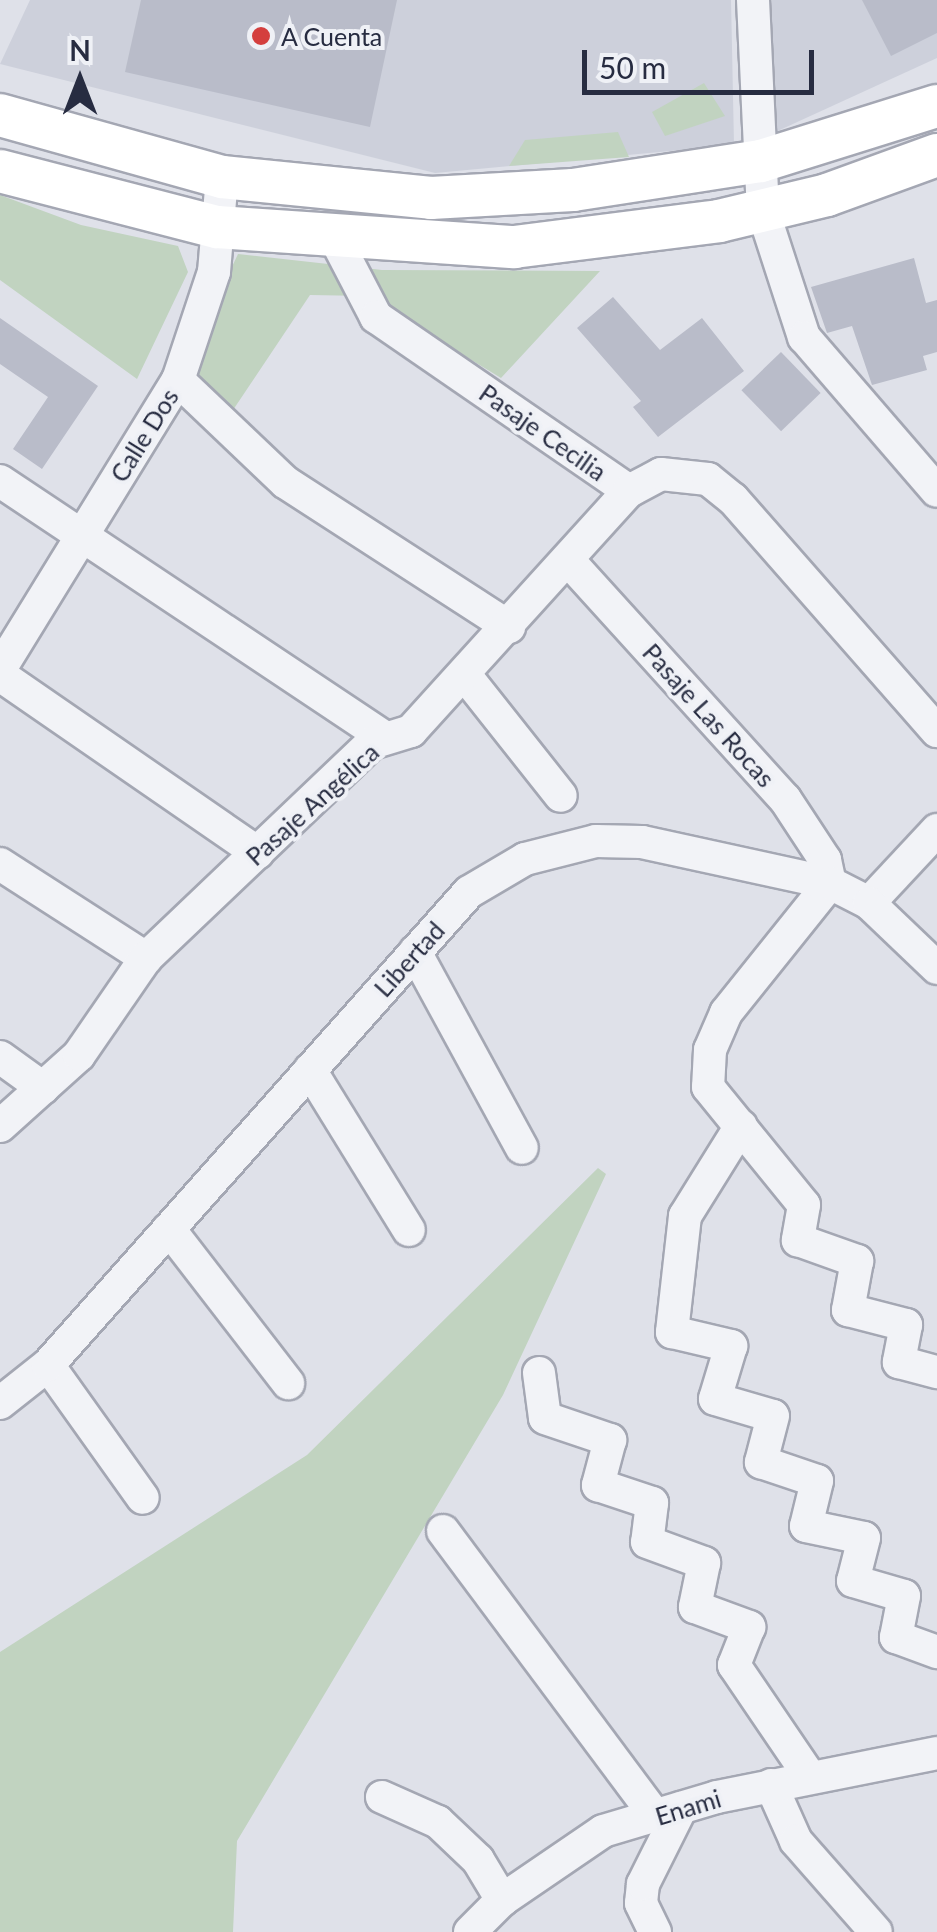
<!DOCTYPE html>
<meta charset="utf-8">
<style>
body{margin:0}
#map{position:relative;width:937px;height:1932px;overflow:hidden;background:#dfe1e9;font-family:Lato,sans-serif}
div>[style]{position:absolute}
.built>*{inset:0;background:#cdd0db}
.green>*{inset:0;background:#c1d3c0}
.building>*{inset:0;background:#b9bcc9;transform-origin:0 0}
.roads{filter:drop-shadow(2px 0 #a4a7b3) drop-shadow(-2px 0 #a4a7b3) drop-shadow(0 2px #a4a7b3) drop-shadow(0 -2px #a4a7b3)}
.minor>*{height:32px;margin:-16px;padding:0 16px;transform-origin:16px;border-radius:16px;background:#f2f3f7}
.major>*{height:42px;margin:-21px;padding:0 21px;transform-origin:21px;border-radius:21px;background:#fff}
.dots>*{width:28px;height:28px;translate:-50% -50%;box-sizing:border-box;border:5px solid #eff1f6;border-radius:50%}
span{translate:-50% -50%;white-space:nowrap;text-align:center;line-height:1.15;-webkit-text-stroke:8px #eff1f6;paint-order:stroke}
.poi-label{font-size:25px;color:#272c41}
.left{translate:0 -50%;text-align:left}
.street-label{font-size:25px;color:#272c41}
.north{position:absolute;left:30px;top:30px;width:100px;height:100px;-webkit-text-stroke:8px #eff1f6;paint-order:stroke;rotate:0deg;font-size:28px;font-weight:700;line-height:40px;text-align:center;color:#272c41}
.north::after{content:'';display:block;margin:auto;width:35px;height:45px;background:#272c41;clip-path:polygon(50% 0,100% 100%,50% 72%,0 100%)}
.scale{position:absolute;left:582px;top:50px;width:232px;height:45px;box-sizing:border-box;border:5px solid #272c41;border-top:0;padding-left:12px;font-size:30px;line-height:35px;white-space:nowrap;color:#272c41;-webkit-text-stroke:8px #eff1f6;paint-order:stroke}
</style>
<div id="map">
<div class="built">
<div style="clip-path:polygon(30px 0,731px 0,734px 145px,435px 173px,0 64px)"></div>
<div style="clip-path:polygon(771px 0,937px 0,937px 58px,771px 134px)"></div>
</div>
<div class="green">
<div style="clip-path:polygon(704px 83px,725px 116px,665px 136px,652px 112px)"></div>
<div style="clip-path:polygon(618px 132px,629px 157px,509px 166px,525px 140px)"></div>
<div style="clip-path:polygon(0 195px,81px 225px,178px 246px,188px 272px,137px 379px,0 280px)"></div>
<div style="clip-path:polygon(238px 254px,382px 270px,600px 271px,501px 378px,366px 296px,310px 295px,231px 413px,179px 379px)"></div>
<div style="clip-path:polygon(598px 1168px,606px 1174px,503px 1395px,237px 1841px,233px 1932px,0 1932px,0 1652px,307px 1455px)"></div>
</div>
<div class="building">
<div style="clip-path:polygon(141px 0,397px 0,370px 127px,125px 72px)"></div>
<div style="clip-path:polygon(862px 0,937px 0,937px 33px,891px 56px)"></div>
<div style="clip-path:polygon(914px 258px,926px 303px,937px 300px,937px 352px,923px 356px,927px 370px,872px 385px,852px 326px,827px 333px,811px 287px)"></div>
<div style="clip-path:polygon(613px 297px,660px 350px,702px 318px,744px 371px,658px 437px,633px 407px,641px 401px,577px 328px)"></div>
<div style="clip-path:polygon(0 318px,98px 386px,42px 469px,13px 449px,48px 397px,0 364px)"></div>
<div style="left:781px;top:352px;width:57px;height:55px;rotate:46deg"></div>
</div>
<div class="roads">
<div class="minor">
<div style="left:753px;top:0;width:211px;rotate:87.3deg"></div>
<div style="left:763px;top:211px;width:133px;rotate:72deg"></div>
<div style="left:804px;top:337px;width:203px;rotate:49.2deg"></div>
<div style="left:336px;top:240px;width:87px;rotate:62.5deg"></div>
<div style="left:376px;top:317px;width:307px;rotate:34.5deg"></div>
<div style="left:178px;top:380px;width:148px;rotate:43.6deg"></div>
<div style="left:285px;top:482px;width:267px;rotate:32.9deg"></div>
<div style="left:0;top:481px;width:463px;rotate:33.7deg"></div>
<div style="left:568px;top:560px;width:323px;rotate:47.8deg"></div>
<div style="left:785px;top:799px;width:73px;rotate:56.7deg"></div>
<div style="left:825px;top:860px;width:24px;rotate:78deg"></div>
<div style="left:830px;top:883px;width:166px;rotate:128.7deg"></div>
<div style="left:726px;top:1013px;width:40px;rotate:113.4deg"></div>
<div style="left:710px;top:1050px;width:37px;rotate:93deg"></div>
<div style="left:708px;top:1087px;width:152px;rotate:50.9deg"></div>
<div style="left:804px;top:1205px;width:36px;rotate:100deg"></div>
<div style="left:798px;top:1240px;width:63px;rotate:19.6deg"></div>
<div style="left:857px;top:1261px;width:50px;rotate:100.4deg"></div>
<div style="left:848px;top:1310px;width:60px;rotate:14.5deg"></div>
<div style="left:906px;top:1325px;width:38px;rotate:101deg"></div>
<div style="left:899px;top:1362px;width:39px;rotate:15deg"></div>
<div style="left:0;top:669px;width:339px;rotate:-58.4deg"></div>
<div style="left:178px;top:380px;width:114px;rotate:-71.6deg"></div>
<div style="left:214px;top:272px;width:95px;rotate:-85.2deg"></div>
<div style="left:0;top:675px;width:313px;rotate:34.6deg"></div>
<div style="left:465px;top:675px;width:154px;rotate:51.6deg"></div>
<div style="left:0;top:864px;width:174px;rotate:32.8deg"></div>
<div style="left:869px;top:903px;width:100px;rotate:-47deg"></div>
<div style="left:415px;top:952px;width:223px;rotate:61.4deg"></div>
<div style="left:0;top:1057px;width:53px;rotate:35.8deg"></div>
<div style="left:310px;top:1070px;width:188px;rotate:58.3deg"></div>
<div style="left:0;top:1126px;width:106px;rotate:-41.9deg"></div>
<div style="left:79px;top:1055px;width:118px;rotate:-55.4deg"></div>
<div style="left:146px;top:958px;width:312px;rotate:-43.6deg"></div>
<div style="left:372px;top:743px;width:41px;rotate:-17.1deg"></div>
<div style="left:411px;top:731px;width:324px;rotate:-47.8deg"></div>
<div style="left:629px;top:491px;width:36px;rotate:-28deg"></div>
<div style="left:661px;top:474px;width:47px;rotate:6.1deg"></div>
<div style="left:708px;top:479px;width:32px;rotate:39deg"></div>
<div style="left:733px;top:499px;width:309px;rotate:48.7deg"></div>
<div style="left:741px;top:1126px;width:106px;rotate:121.9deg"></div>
<div style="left:685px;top:1216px;width:117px;rotate:96.4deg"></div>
<div style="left:672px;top:1332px;width:61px;rotate:13.3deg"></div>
<div style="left:731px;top:1346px;width:55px;rotate:106.8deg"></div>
<div style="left:715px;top:1399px;width:60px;rotate:16.3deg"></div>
<div style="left:773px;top:1416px;width:48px;rotate:104.6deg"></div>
<div style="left:761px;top:1462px;width:59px;rotate:18.7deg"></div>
<div style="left:817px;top:1481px;width:46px;rotate:103.7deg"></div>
<div style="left:806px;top:1526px;width:59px;rotate:11.7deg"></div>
<div style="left:864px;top:1538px;width:44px;rotate:104.3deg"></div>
<div style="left:853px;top:1581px;width:53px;rotate:16.4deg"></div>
<div style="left:904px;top:1596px;width:42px;rotate:101deg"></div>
<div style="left:896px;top:1637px;width:44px;rotate:20.1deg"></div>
<div style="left:169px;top:1229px;width:195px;rotate:52.3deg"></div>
<div style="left:48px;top:1365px;width:163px;rotate:54.5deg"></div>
<div style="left:539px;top:1373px;width:45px;rotate:82.4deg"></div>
<div style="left:545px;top:1418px;width:69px;rotate:18.7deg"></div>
<div style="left:610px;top:1440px;width:47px;rotate:104.9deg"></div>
<div style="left:598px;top:1485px;width:57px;rotate:18.4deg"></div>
<div style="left:652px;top:1503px;width:39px;rotate:97deg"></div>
<div style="left:647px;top:1542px;width:61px;rotate:20.2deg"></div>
<div style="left:704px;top:1563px;width:45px;rotate:101.6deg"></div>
<div style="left:695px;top:1607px;width:58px;rotate:20.3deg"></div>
<div style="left:749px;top:1627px;width:41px;rotate:111.5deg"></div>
<div style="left:734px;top:1665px;width:135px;rotate:55.8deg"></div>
<div style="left:0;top:1403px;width:61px;rotate:-38.4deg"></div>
<div style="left:48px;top:1365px;width:633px;rotate:-48.33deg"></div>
<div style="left:469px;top:892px;width:65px;rotate:-30.5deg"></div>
<div style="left:525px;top:859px;width:73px;rotate:-14.2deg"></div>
<div style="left:596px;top:841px;width:46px;rotate:1.2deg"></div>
<div style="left:642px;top:842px;width:192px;rotate:12.3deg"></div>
<div style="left:830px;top:883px;width:44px;rotate:27.1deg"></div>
<div style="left:869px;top:903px;width:94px;rotate:43.7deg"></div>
<div style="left:443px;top:1531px;width:357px;rotate:53.3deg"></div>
<div style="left:771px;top:1785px;width:61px;rotate:65.9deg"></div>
<div style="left:796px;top:1841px;width:121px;rotate:48.7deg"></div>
<div style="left:382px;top:1797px;width:61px;rotate:24.1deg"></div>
<div style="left:438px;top:1822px;width:55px;rotate:43.5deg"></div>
<div style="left:478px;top:1860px;width:47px;rotate:59deg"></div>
<div style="left:470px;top:1932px;width:45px;rotate:-45deg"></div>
<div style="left:502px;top:1900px;width:122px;rotate:-34.3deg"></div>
<div style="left:603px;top:1831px;width:119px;rotate:-16.6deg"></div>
<div style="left:717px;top:1797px;width:224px;rotate:-11.3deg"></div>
<div style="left:655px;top:1932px;width:32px;rotate:-116deg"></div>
<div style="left:641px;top:1903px;width:19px;rotate:-84deg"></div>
<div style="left:643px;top:1884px;width:85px;rotate:-63.4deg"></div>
</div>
<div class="major">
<div style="left:0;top:115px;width:230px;rotate:15.6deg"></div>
<div style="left:222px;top:177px;width:210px;rotate:5.7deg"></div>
<div style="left:431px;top:198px;width:142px;rotate:-3.2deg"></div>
<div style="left:573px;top:190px;width:190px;rotate:-8.8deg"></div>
<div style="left:761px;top:161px;width:184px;rotate:-17.4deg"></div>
<div style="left:0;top:171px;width:224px;rotate:14.5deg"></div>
<div style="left:217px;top:227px;width:298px;rotate:3.9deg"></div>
<div style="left:514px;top:247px;width:207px;rotate:-7.2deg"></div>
<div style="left:719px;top:221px;width:111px;rotate:-13.5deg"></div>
<div style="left:827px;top:195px;width:117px;rotate:-20deg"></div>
</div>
</div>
<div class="dots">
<div style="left:261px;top:36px;background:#d43f3e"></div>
</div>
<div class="poi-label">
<span class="left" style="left:281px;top:36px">A Cuenta</span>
</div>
<div class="street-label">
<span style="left:543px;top:432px;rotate:35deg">Pasaje Cecilia</span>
<span style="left:144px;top:435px;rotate:-58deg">Calle Dos</span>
<span style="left:709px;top:715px;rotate:48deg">Pasaje Las Rocas</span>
<span style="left:312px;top:804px;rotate:-42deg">Pasaje Angélica</span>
<span style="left:409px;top:959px;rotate:-48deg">Libertad</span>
<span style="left:688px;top:1807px;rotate:-17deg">Enami</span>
</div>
<div class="north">N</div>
<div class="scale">50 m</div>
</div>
